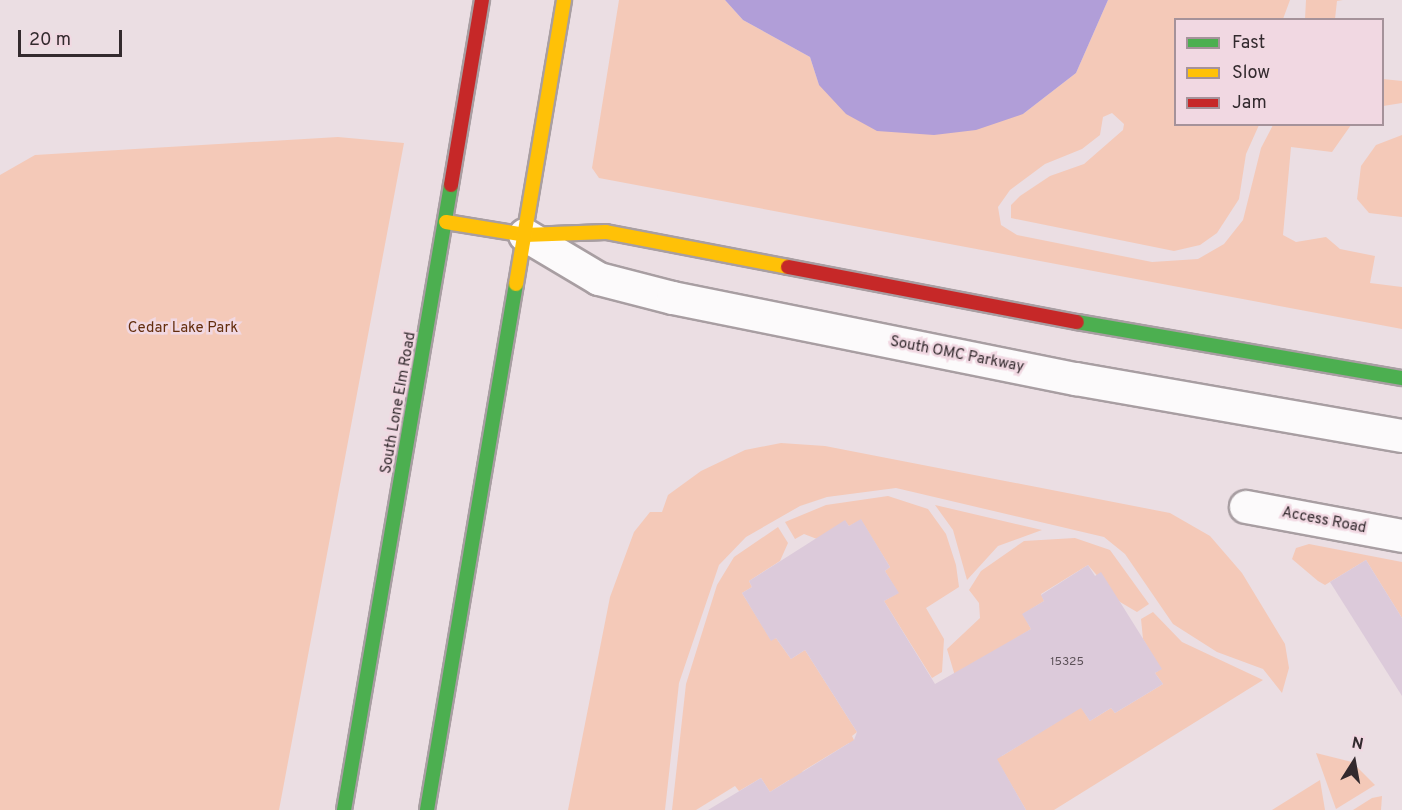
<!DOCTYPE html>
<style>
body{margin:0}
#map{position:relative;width:1402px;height:810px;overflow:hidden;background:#ebdee3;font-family:Overpass,sans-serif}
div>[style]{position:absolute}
.green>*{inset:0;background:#f4c9b8}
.water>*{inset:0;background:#b19ed8}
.building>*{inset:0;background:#dccada}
.roads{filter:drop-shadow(2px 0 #a89ea2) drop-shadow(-2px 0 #a89ea2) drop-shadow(0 2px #a89ea2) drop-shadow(0 -2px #a89ea2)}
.street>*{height:32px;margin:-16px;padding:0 16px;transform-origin:16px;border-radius:16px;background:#fcfafb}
.fast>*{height:14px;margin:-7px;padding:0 7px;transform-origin:7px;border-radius:7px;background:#4caf50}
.slow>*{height:14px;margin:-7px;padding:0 7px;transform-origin:7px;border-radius:7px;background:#ffc107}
.jam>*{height:14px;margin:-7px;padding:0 7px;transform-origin:7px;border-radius:7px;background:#c62828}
span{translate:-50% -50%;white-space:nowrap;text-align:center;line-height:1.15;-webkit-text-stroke:5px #f1d8e2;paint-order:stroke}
.number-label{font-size:12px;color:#5d5259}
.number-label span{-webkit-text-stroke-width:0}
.park-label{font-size:15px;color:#632d0d}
.street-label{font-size:15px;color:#332a2e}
.legend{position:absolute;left:1174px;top:18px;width:210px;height:108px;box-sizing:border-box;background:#f1d8e2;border:2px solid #a5929a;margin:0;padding:8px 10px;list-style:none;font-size:18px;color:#332a2e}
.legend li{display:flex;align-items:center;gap:12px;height:30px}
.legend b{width:30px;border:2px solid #a5929a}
.north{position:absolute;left:1324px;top:732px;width:60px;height:60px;-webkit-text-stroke:4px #f1d8e2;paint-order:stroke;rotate:11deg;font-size:16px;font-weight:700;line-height:24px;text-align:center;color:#332a2e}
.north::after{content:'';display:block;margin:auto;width:21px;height:27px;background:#332a2e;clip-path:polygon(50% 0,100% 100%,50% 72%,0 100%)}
.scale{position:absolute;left:18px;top:30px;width:104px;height:27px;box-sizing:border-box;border:3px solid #332a2e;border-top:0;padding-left:8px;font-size:18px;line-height:21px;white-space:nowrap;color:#332a2e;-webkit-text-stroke:4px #f1d8e2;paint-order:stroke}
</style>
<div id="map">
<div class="green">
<div style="clip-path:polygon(619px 0,725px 0,743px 20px,810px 57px,819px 85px,1023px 114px,1076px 73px,1108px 0,1290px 0,1283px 19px,1176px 20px,1176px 124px,1259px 125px,1246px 154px,1239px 199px,1217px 233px,1200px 245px,1174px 251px,1011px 218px,1011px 205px,1020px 196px,1050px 176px,1084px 164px,1123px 130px,1124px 124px,1112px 113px,1103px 117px,1100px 135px,1082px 149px,1045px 164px,1010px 190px,998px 207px,1001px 225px,1017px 235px,1152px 262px,1198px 259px,1224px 244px,1243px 220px,1261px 148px,1273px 125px,1351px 125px,1332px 152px,1291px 147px,1283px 235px,1296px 242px,1326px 237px,1340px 249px,1375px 256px,1370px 283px,1402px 287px,1402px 329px,599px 178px,592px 168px)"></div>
<div style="clip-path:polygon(1306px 0,1343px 0,1337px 1px,1335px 19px,1305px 19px)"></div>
<div style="clip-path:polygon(1383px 79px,1402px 81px,1402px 103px,1383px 106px)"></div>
<div style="clip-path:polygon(1402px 135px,1402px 217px,1369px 213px,1357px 199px,1361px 166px,1376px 145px)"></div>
<div style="clip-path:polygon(338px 137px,404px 143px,279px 810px,0 810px,0 175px,35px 155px)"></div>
<div style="clip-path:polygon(781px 443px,825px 446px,1170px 513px,1210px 536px,1242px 573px,1285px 644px,1289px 668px,1282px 693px,1263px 669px,1217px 652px,1173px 624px,1125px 554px,1104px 537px,896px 488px,827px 497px,800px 506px,746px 537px,719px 565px,679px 683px,665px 810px,568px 810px,610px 597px,634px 532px,650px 512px,662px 512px,668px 495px,701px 471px,745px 450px)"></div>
<div style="clip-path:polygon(888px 496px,928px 509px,946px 534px,956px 565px,959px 587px,926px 608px,944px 639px,942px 672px,932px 678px,884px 601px,898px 593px,885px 571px,890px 567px,861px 520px,849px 526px,845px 521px,817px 539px,804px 534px,795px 539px,785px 522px,826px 505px)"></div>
<div style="clip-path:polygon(935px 505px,1042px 530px,998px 546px,967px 580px,953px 530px)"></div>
<div style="clip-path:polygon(778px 527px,788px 543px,780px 561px,749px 581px,752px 587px,742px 593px,771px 640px,776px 638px,791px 659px,805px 650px,857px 732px,852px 736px,857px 746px,849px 743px,803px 771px,793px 786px,789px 780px,770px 792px,761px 778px,739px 791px,735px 786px,696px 810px,672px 810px,686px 684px,717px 585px,734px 557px)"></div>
<div style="clip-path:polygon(1075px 538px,1110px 550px,1149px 604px,1137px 612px,1120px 602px,1088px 565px,1041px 594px,1044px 601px,1023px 614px,1031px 629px,955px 676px,947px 649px,980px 618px,979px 603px,969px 590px,981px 571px,1024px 541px)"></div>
<div style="clip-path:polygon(1309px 544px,1402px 562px,1402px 618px,1366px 560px,1325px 585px,1318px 581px,1292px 559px,1296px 548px)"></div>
<div style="clip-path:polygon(1153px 612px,1182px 642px,1263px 680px,1054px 810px,1026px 810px,993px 753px,1002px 756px,1081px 707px,1090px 721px,1111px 708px,1115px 713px,1163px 684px,1155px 673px,1161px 669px,1143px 639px,1141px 619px)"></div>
<div style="clip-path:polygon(1316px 753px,1352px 762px,1375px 785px,1336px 809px)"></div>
<div style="clip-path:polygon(1320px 780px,1325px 810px,1272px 810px)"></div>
<div style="clip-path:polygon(1382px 796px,1381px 810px,1353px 810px,1372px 798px)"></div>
</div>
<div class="water">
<div style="clip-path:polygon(725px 0,1108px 0,1076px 73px,1023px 114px,976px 130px,934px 135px,877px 131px,846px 114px,819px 85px,810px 57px,743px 20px)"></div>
</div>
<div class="building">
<div style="clip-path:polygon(861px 519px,890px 567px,885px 571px,899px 593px,884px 601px,935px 684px,1031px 629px,1022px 614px,1044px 601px,1041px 595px,1088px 565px,1095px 576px,1101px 572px,1120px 602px,1162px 669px,1155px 673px,1163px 684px,1115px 713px,1111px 708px,1090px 721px,1081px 708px,997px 759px,1026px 810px,708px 810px,761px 778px,770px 792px,854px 740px,857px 732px,805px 650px,791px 659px,776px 638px,771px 641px,742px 593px,752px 587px,749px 581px,845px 520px,849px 526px)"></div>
<div style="clip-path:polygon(1366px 560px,1402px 618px,1402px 696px,1330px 582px)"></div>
</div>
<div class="roads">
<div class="street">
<div style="left:525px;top:235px;width:86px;rotate:30.7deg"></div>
<div style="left:599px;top:279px;width:76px;rotate:14.4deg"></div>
<div style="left:673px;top:298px;width:411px;rotate:11.4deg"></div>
<div style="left:1076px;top:379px;width:331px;rotate:9.9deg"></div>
<div style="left:1246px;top:507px;width:159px;rotate:10.5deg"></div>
</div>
<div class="fast">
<div style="left:1077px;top:322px;width:330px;rotate:9.8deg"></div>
<div style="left:344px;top:810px;width:634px;rotate:-80.29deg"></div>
<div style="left:427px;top:810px;width:533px;rotate:-80.4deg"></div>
</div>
<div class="slow">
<div style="left:446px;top:222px;width:80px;rotate:9.3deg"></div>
<div style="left:525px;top:235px;width:81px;rotate:-2.1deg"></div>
<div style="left:606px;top:232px;width:185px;rotate:10.9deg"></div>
<div style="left:516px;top:284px;width:288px;rotate:-80.4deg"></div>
</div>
<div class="jam">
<div style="left:451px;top:185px;width:188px;rotate:-80.5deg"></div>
<div style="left:788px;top:267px;width:294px;rotate:10.8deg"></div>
</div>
</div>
<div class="number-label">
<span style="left:1067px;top:663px">15325</span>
</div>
<div class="park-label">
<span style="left:183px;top:329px">Cedar Lake Park</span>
</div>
<div class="street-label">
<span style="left:957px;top:355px;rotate:11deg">South OMC Parkway</span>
<span style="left:399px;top:403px;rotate:-80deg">South Lone Elm Road</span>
<span style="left:1324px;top:521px;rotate:11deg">Access Road</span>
</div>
<ul class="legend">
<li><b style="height:8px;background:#4caf50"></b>Fast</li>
<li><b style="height:8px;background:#ffc107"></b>Slow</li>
<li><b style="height:8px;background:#c62828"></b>Jam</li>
</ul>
<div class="north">N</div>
<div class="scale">20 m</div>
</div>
